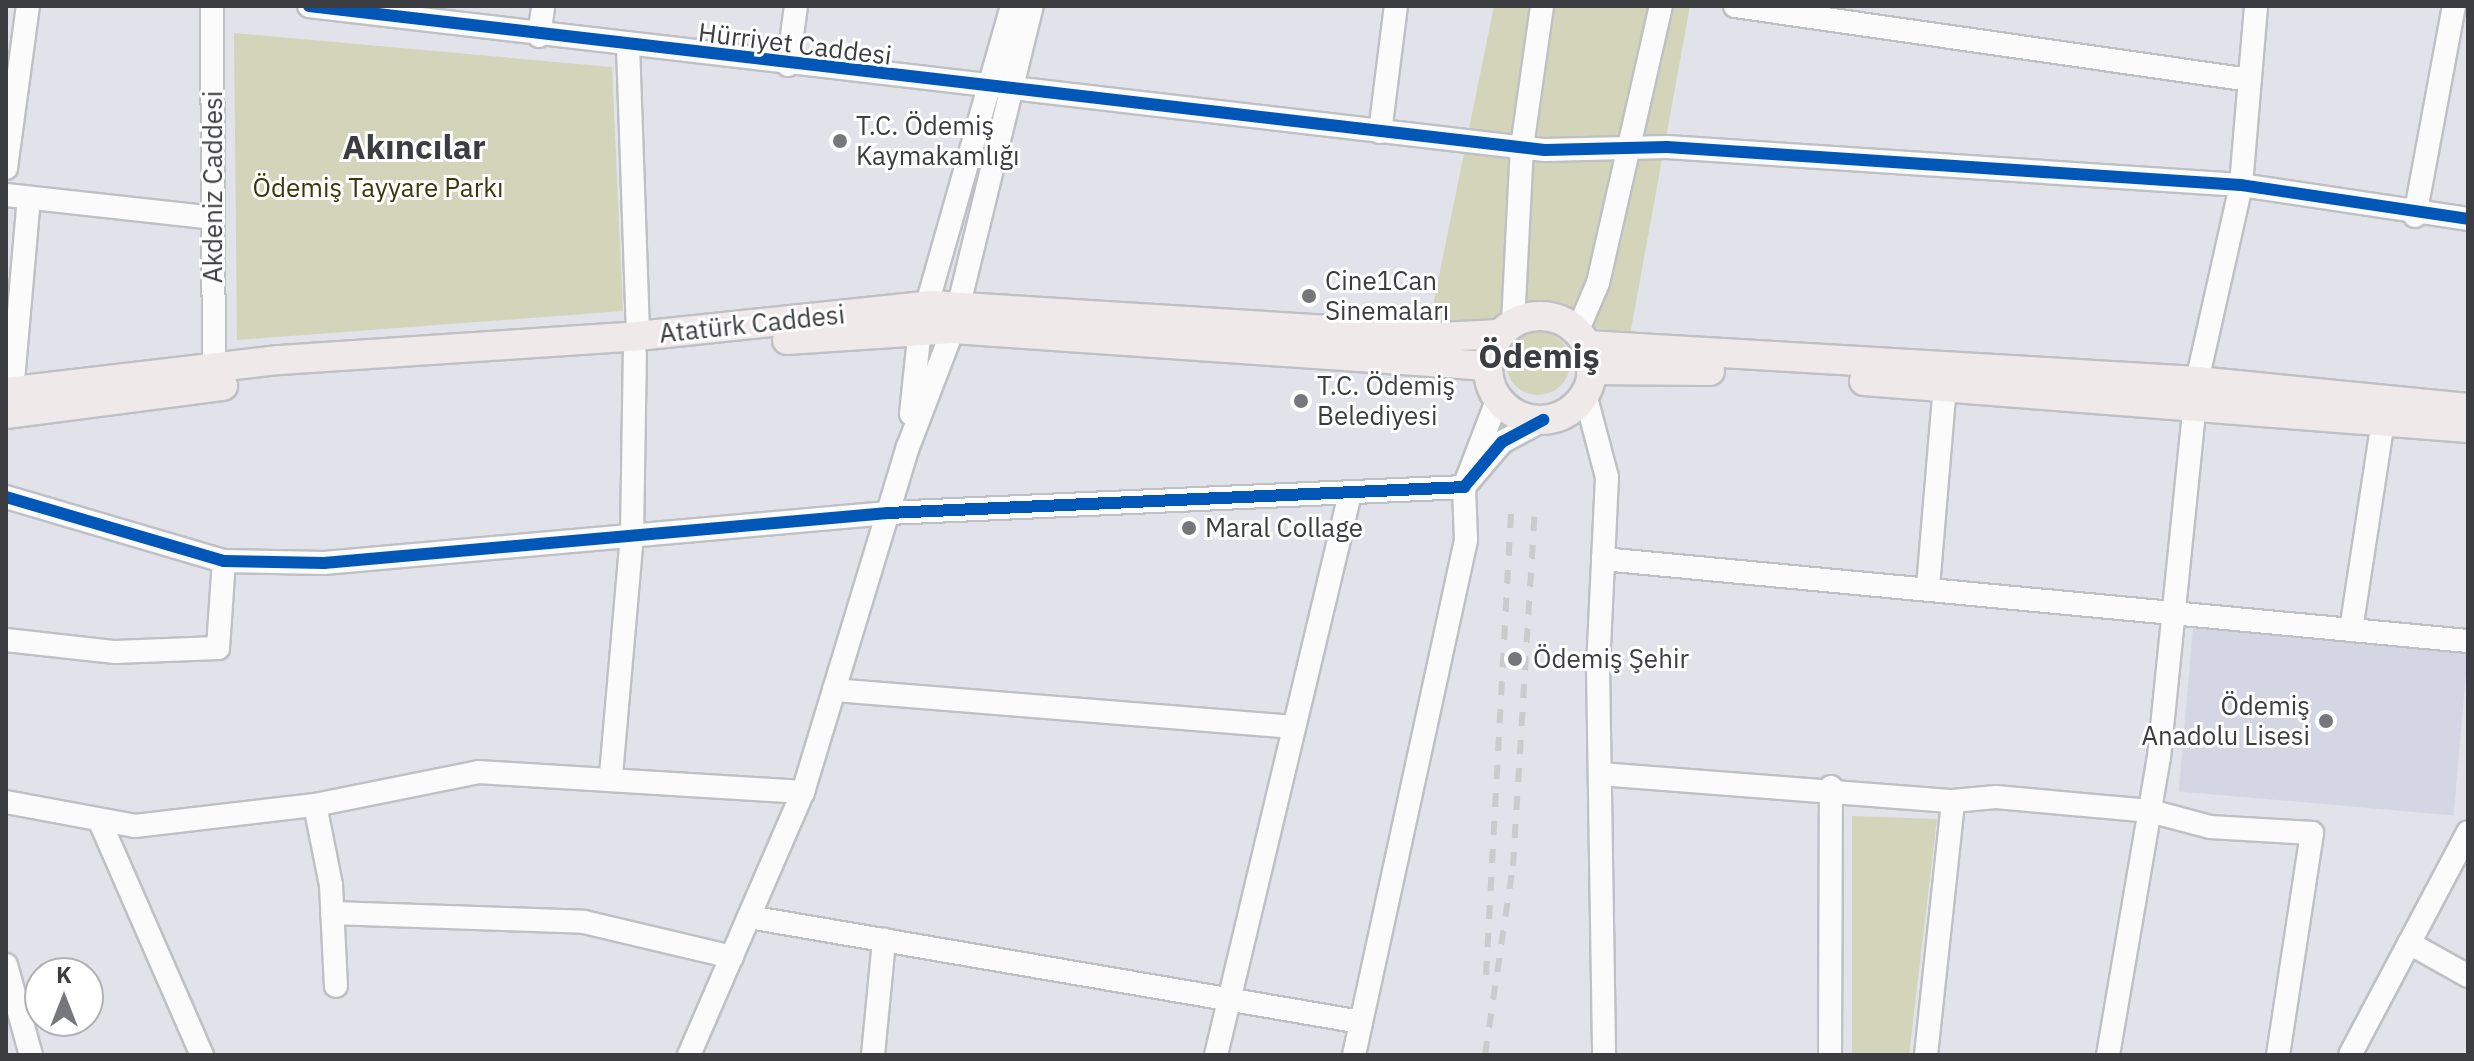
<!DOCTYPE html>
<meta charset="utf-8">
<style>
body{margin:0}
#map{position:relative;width:2474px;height:1061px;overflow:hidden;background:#e2e3ea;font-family:"IBM Plex Sans",sans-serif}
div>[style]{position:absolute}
.built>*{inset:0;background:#d4d7e3;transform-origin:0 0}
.green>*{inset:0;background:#d2d5b9}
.round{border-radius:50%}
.roads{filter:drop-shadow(2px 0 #bfc0c4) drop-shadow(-2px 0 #bfc0c4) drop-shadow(0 2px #bfc0c4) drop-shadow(0 -2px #bfc0c4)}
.minor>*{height:22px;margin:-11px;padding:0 11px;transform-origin:11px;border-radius:11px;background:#fbfbfc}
.major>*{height:28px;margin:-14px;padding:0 14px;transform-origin:14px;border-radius:14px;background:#efe9ea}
.major>.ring{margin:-14px;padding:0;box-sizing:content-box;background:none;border:28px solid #efe9ea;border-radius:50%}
.rail>*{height:6px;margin-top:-3px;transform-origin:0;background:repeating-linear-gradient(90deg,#cacbcd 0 14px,transparent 0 28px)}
.cycleway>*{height:12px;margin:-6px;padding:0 6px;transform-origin:6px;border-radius:6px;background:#0057b8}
.dots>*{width:22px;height:22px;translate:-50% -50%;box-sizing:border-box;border:4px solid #fff;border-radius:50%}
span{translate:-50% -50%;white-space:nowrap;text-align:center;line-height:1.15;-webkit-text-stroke:6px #fff;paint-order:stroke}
.street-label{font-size:26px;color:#3c3d41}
.poi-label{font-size:26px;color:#3c3d41}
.left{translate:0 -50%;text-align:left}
.right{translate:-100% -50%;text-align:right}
.park-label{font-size:26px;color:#373907}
.district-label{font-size:34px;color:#3c3d41;font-weight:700}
.frame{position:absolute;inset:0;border:8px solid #3c3d41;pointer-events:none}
.north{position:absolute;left:24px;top:957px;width:80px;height:80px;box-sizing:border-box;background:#fff;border:2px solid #b1b1b3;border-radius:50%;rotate:0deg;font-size:22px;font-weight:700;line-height:32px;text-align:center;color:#3c3d41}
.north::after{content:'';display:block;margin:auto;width:28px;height:36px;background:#76777c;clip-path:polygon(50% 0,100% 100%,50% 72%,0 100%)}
</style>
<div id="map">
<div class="built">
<div style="left:2193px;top:628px;width:276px;height:164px;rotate:5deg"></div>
</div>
<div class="green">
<div style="clip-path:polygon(1494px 6px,1690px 6px,1630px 335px,1596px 328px,1556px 301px,1528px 301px,1483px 329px,1429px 325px)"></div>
<div style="clip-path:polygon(234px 33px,612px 67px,623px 311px,237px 340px)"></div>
<div class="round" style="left:1506px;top:331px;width:64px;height:64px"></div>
<div style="clip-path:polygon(1852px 816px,1937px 819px,1909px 1055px,1852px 1055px)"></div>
</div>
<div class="roads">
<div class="minor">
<div style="left:212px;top:6px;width:361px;rotate:89.7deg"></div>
<div style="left:309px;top:6px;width:1244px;rotate:6.65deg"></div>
<div style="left:1545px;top:150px;width:122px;rotate:-1.4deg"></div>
<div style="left:1667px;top:147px;width:575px;rotate:3.79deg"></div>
<div style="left:2241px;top:185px;width:230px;rotate:8.5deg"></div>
<div style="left:1735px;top:6px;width:520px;rotate:8.18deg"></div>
<div style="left:539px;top:36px;width:30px;rotate:-82deg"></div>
<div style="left:628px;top:46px;width:290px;rotate:88deg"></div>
<div style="left:788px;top:65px;width:60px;rotate:-82.3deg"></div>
<div style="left:1380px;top:132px;width:127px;rotate:-82.8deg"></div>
<div style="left:6px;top:168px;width:163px;rotate:-82.3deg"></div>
<div style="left:6px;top:195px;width:208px;rotate:6.3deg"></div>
<div style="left:2415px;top:216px;width:214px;rotate:-79.5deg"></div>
<div style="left:1513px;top:323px;width:176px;rotate:-87.1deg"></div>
<div style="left:1522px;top:147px;width:142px;rotate:-81.9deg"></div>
<div style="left:1577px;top:332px;width:53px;rotate:-66.8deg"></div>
<div style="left:1598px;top:283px;width:284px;rotate:-77.2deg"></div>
<div style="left:1585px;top:394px;width:86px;rotate:75.2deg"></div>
<div style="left:1607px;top:477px;width:189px;rotate:92.7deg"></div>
<div style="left:1598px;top:666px;width:389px;rotate:89.1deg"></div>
<div style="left:11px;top:403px;width:205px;rotate:-85deg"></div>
<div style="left:911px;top:414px;width:85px;rotate:-84deg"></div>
<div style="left:920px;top:329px;width:336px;rotate:-74.1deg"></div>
<div style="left:6px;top:497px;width:227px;rotate:16.4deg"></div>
<div style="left:224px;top:561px;width:100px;rotate:1.1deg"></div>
<div style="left:324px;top:563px;width:566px;rotate:-5.07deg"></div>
<div style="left:888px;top:513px;width:577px;rotate:-2.58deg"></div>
<div style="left:1464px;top:487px;width:59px;rotate:-49.8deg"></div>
<div style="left:1502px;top:442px;width:47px;rotate:-28.2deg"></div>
<div style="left:1603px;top:559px;width:869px;rotate:5.42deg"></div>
<div style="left:1928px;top:587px;width:202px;rotate:-85.2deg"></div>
<div style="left:2351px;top:630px;width:212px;rotate:-81.3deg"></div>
<div style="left:6px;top:640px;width:110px;rotate:6.3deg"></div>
<div style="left:115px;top:652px;width:103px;rotate:-2.2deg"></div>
<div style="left:218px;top:648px;width:87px;rotate:-86.1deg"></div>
<div style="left:834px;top:690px;width:460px;rotate:4.6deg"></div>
<div style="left:1600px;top:774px;width:354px;rotate:4.4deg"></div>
<div style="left:1953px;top:801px;width:43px;rotate:-5.3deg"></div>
<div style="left:1996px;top:797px;width:155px;rotate:5.2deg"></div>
<div style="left:2150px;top:811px;width:62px;rotate:14.9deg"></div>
<div style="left:2210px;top:827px;width:102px;rotate:3.4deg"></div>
<div style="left:2312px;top:833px;width:225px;rotate:98.7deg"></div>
<div style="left:611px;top:775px;width:240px;rotate:-85deg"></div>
<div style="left:632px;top:536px;width:182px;rotate:-89.1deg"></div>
<div style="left:6px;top:802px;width:131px;rotate:10.5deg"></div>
<div style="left:135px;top:826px;width:181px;rotate:-6.7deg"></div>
<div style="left:315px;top:805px;width:166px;rotate:-11.4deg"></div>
<div style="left:478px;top:772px;width:326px;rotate:3.5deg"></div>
<div style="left:315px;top:805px;width:82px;rotate:78.7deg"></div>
<div style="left:331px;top:885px;width:101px;rotate:87.2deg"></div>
<div style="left:101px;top:824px;width:252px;rotate:66.4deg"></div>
<div style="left:332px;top:913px;width:252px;rotate:2deg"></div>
<div style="left:584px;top:922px;width:152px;rotate:13.3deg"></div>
<div style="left:749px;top:917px;width:621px;rotate:9.74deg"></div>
<div style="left:2409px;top:943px;width:68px;rotate:29.2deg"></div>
<div style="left:6px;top:965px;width:93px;rotate:74.5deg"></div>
<div style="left:689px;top:1055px;width:287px;rotate:-66.6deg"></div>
<div style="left:803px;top:792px;width:361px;rotate:-73.1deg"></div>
<div style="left:908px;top:447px;width:126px;rotate:-69.1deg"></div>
<div style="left:953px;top:329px;width:333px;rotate:-76.3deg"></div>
<div style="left:873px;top:1055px;width:116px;rotate:-84.5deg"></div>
<div style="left:1216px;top:1055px;width:577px;rotate:-76.57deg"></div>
<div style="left:1354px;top:1055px;width:527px;rotate:-77.73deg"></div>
<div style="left:1466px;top:540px;width:53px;rotate:-92.2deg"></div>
<div style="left:1464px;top:487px;width:95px;rotate:-69.1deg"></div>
<div style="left:1830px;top:1055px;width:268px;rotate:-89.8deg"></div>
<div style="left:1926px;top:1055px;width:255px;rotate:-83.9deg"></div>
<div style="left:2108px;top:1055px;width:302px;rotate:-80.3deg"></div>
<div style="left:2159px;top:757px;width:378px;rotate:-84.2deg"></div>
<div style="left:2197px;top:381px;width:201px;rotate:-77.3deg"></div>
<div style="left:2241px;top:185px;width:180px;rotate:-85.2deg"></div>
<div style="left:2350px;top:1055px;width:252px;rotate:-62.1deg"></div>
</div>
<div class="major">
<div class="ring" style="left:1488px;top:316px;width:76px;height:76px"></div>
<div style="left:787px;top:340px;width:166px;rotate:-3.8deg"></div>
<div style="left:953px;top:329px;width:536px;rotate:3.96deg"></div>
<div style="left:1587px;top:345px;width:611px;rotate:3.38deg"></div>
<div style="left:2197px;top:381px;width:272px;rotate:5.7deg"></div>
<div style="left:1591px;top:370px;width:119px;rotate:0.5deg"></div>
<div style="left:1864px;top:381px;width:606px;rotate:4.45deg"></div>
<div style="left:6px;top:392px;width:275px;rotate:-6.7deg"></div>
<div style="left:279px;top:360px;width:360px;rotate:-3.8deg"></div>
<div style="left:638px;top:336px;width:295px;rotate:-6deg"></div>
<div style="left:931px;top:305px;width:509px;rotate:3.6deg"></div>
<div style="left:1439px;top:337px;width:61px;rotate:-2.8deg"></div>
<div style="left:6px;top:414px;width:219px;rotate:-7.4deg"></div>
</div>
</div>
<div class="rail">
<div style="left:1486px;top:975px;width:466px;rotate:-86.9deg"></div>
<div style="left:1485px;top:1055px;width:191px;rotate:-81.6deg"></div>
<div style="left:1513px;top:866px;width:356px;rotate:-86.5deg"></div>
</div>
<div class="cycleway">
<div style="left:309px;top:6px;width:1244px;rotate:6.65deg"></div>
<div style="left:1545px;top:150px;width:122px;rotate:-1.4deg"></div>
<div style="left:1667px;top:147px;width:575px;rotate:3.79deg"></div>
<div style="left:2241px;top:185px;width:230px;rotate:8.5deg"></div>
<div style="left:6px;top:497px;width:227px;rotate:16.4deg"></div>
<div style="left:224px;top:561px;width:100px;rotate:1.1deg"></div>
<div style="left:324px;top:563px;width:566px;rotate:-5.07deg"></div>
<div style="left:888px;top:513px;width:577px;rotate:-2.58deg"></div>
<div style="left:1464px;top:487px;width:59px;rotate:-49.8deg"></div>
<div style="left:1502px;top:442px;width:47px;rotate:-28.2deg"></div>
</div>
<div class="dots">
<div style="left:840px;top:141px;background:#76777c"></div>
<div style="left:1309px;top:296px;background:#76777c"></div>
<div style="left:1301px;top:401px;background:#76777c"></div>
<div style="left:1189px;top:528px;background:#76777c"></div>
<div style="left:1515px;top:659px;background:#76777c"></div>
<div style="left:2326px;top:721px;background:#76777c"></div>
</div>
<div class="street-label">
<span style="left:795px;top:44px;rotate:7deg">Hürriyet Caddesi</span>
<span style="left:213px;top:187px;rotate:-90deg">Akdeniz Caddesi</span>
<span style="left:752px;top:324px;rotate:-6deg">Atatürk Caddesi</span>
</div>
<div class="poi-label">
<span class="left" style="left:856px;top:141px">T.C. Ödemiş<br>Kaymakamlığı</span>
<span class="left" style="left:1325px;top:296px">Cine1Can<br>Sinemaları</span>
<span class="left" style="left:1317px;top:401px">T.C. Ödemiş<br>Belediyesi</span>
<span class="left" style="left:1205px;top:528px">Maral Collage</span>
<span class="left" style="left:1533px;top:659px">Ödemiş Şehir</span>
<span class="right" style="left:2310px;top:721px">Ödemiş<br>Anadolu Lisesi</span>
</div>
<div class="park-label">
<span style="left:378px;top:188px">Ödemiş Tayyare Parkı</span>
</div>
<div class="district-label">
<span style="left:414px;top:147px">Akıncılar</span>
<span style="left:1539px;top:356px">Ödemiş</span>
</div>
<div class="frame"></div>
<div class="north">K</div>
</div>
